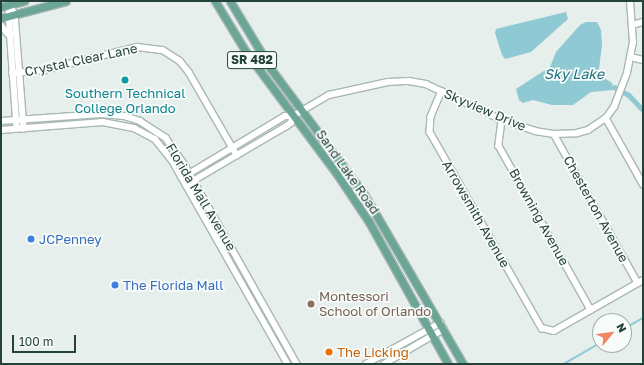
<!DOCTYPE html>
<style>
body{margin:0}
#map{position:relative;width:644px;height:365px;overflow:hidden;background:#e6efeb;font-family:"Golos Text",sans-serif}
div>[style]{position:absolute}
.water>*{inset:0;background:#8ec9d4}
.stream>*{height:1.5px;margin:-0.75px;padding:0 0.75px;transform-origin:0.75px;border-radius:0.75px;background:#8ec9d4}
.canal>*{height:4.5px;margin:-2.25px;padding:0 2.25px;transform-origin:2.25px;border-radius:2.25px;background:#8ec9d4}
.roads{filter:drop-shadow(1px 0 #a8b8b2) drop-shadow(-1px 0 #a8b8b2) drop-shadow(0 1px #a8b8b2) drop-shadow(0 -1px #a8b8b2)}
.minor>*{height:5.5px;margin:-2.75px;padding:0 2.75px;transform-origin:2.75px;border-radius:2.75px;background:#fff}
.major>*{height:7px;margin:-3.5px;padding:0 3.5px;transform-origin:3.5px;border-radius:3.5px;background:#6aa596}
.dots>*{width:11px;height:11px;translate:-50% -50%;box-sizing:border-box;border:2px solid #f7fbf9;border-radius:50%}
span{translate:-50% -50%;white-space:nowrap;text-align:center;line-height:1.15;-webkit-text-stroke:3.5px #f7fbf9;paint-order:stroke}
.shield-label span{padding:1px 3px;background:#f7fbf9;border:1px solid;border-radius:3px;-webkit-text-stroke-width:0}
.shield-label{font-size:12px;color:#24423a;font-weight:700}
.street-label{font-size:13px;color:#24423a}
.culture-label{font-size:13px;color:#0d838f}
.shop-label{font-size:13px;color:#366cbe}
.left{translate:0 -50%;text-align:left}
.education-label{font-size:13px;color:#785e54}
.food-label{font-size:13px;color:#c56008}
.water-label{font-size:14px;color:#1c6f80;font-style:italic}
.frame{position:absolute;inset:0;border:2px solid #24423a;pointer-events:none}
.north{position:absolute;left:592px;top:313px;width:40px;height:40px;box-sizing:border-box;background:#f7fbf9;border:1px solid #a3b1ad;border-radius:50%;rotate:61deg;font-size:11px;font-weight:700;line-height:16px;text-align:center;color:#24423a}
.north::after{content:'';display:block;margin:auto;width:14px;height:18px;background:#f4845f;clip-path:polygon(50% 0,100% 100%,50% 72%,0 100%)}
.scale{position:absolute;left:12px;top:335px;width:64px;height:18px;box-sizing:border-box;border:2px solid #24423a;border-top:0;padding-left:5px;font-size:12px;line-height:14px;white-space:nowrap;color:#24423a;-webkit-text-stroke:3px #f7fbf9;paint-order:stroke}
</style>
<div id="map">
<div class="water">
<div style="clip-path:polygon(566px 12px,568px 19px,531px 52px,505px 59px,502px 55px,495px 33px,496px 29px)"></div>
<div style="clip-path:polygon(586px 22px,597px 22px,601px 30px,602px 45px,599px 69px,601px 76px,612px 83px,613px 90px,591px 92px,573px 105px,552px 105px,533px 100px,523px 103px,519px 100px,516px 89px,550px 67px,556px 52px,580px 25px)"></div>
</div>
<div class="stream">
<div style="left:624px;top:329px;width:22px;rotate:-30deg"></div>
<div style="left:564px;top:364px;width:42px;rotate:-30.3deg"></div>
</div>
<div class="canal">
<div style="left:614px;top:87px;width:17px;rotate:28deg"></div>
<div style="left:629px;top:95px;width:21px;rotate:47deg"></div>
</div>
<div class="roads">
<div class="minor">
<div style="left:10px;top:5px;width:10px;rotate:61deg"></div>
<div style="left:15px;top:14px;width:115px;rotate:85.5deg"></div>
<div style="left:9px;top:13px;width:115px;rotate:86deg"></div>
<div style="left:1px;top:25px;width:11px;rotate:52deg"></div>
<div style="left:633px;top:25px;width:10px;rotate:-17deg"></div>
<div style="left:631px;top:57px;width:12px;rotate:14deg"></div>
<div style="left:12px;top:73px;width:32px;rotate:-5deg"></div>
<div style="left:44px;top:70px;width:96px;rotate:-13.9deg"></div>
<div style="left:137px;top:47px;width:26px;rotate:7deg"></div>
<div style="left:163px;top:50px;width:20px;rotate:33deg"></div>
<div style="left:180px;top:61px;width:14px;rotate:51deg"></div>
<div style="left:189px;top:72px;width:96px;rotate:60deg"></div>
<div style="left:442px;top:91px;width:28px;rotate:113deg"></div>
<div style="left:431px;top:117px;width:15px;rotate:94deg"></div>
<div style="left:430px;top:132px;width:226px;rotate:60.3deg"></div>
<div style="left:542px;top:328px;width:12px;rotate:14deg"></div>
<div style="left:554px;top:331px;width:103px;rotate:-29.8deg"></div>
<div style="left:606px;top:118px;width:76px;rotate:60.7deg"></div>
<div style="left:502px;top:120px;width:26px;rotate:97deg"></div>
<div style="left:499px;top:146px;width:188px;rotate:60.7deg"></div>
<div style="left:1px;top:121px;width:101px;rotate:-4deg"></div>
<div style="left:102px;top:114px;width:22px;rotate:5deg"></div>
<div style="left:124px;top:116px;width:17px;rotate:17deg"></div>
<div style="left:140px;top:121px;width:31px;rotate:33deg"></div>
<div style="left:166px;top:138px;width:35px;rotate:55deg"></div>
<div style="left:186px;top:167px;width:226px;rotate:60.6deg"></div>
<div style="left:1px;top:130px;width:102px;rotate:-4.5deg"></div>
<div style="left:103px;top:122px;width:32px;rotate:11deg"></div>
<div style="left:134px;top:128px;width:24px;rotate:28deg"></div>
<div style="left:155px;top:139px;width:27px;rotate:51deg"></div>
<div style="left:172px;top:160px;width:235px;rotate:60.4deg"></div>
<div style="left:554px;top:134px;width:171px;rotate:60.6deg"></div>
<div style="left:182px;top:178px;width:120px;rotate:-31deg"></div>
<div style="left:285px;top:116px;width:8px"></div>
<div style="left:293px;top:116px;width:42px;rotate:-30.3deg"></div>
<div style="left:329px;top:95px;width:60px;rotate:-12.4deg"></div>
<div style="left:388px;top:82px;width:21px;rotate:-3deg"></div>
<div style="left:409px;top:81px;width:17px;rotate:10deg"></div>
<div style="left:426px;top:84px;width:84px;rotate:25.3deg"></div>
<div style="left:502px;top:120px;width:35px;rotate:18deg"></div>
<div style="left:535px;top:131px;width:19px;rotate:9deg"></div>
<div style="left:554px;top:134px;width:23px;rotate:-2deg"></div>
<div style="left:577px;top:133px;width:11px;rotate:-15deg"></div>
<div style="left:588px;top:130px;width:22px;rotate:-34deg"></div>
<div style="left:606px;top:118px;width:14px;rotate:-54deg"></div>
<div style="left:614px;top:107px;width:36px;rotate:-69deg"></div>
<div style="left:627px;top:73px;width:31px;rotate:-79deg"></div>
<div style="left:633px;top:43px;width:42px;rotate:-94.1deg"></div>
<div style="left:186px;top:185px;width:115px;rotate:-30.4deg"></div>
<div style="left:285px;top:127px;width:7px;rotate:-34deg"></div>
<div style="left:291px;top:123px;width:7px;rotate:-74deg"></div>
<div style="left:366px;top:364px;width:85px;rotate:-29deg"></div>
<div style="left:384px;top:364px;width:69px;rotate:-30.3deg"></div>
</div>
<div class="major">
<div style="left:215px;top:1px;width:60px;rotate:58.7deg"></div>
<div style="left:246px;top:52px;width:152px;rotate:53.3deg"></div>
<div style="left:337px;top:174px;width:58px;rotate:56.3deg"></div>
<div style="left:369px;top:222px;width:162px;rotate:60.9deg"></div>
<div style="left:230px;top:1px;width:79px;rotate:58.9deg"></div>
<div style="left:271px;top:69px;width:156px;rotate:53.4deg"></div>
<div style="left:364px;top:194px;width:197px;rotate:59.8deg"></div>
<div style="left:1px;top:7px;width:24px;rotate:-15deg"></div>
<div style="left:1px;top:18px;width:67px;rotate:-14.7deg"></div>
</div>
</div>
<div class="dots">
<div style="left:125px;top:80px;background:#0f9aa8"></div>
<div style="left:31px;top:239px;background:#3f7fe0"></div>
<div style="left:115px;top:285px;background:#3f7fe0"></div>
<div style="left:311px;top:304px;background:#8d6e63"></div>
<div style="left:329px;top:352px;background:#e8710a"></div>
</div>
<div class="shield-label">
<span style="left:252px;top:60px">SR 482</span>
</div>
<div class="street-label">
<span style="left:81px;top:60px;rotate:-12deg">Crystal Clear Lane</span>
<span style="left:485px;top:110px;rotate:23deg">Skyview Drive</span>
<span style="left:348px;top:172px;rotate:55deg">Sand Lake Road</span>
<span style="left:201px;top:197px;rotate:59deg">Florida Mall Avenue</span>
<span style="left:596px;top:209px;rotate:61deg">Chesterton Avenue</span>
<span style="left:476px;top:214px;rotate:60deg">Arrowsmith Avenue</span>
<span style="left:539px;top:217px;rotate:61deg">Browning Avenue</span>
</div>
<div class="culture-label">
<span style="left:125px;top:101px">Southern Technical<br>College Orlando</span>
</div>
<div class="shop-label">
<span class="left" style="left:39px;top:239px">JCPenney</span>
<span class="left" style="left:123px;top:285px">The Florida Mall</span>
</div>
<div class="education-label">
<span class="left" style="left:319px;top:304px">Montessori<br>School of Orlando</span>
</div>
<div class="food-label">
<span class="left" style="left:337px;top:352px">The Licking</span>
</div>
<div class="water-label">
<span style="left:574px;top:74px">Sky Lake</span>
</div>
<div class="frame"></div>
<div class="north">N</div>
<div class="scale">100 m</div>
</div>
